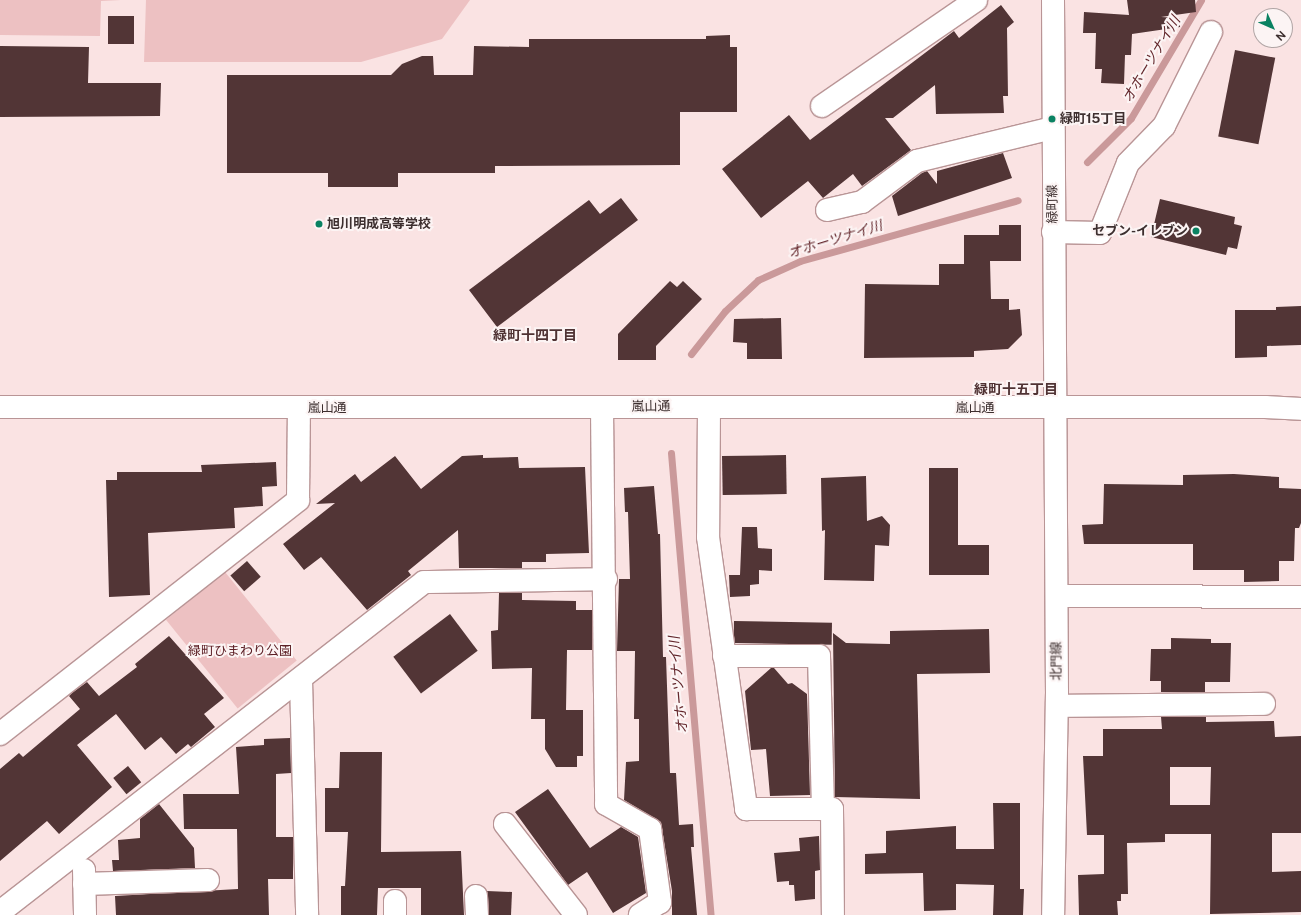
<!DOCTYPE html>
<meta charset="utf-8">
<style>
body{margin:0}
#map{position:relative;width:1301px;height:915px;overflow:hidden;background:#fae3e3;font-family:"Public Sans","Noto Sans JP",sans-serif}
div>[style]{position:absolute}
.green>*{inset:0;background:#edc1c2;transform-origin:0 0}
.stream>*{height:7px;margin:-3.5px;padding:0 3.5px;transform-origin:3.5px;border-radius:3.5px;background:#ca999a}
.building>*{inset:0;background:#523536;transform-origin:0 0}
.roads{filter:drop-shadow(1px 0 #b99596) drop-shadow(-1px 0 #b99596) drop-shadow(0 1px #b99596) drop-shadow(0 -1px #b99596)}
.minor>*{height:22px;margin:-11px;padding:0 11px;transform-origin:11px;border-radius:11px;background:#fff}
.dots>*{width:11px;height:11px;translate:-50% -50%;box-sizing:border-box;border:2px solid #fcf4f4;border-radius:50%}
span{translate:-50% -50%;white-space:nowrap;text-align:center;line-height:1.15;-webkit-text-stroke:4px #fcf4f4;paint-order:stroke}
.poi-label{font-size:13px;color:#3d2f2f;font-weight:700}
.left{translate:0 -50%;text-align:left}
.right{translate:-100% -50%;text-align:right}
.street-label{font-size:13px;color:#3d2f2f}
.park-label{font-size:13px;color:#5d2026}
.water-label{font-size:14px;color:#63262b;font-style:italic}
.neighbourhood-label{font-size:14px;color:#4f3233;font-weight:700}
.north{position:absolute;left:1253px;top:8px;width:40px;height:40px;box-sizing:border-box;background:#fcf4f4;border:1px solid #b0a5a5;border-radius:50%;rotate:135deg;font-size:11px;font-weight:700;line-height:16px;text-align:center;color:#3d2f2f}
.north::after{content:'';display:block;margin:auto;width:14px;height:18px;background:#0a8262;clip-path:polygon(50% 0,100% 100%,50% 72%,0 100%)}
</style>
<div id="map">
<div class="green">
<div style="clip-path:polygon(0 0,121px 0,101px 1px,100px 36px,0 35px)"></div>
<div style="clip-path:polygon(146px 0,470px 0,442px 39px,361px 62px,144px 62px)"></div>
<div style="left:225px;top:572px;width:114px;height:76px;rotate:51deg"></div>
</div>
<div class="stream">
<div style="left:1087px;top:162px;width:62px;rotate:-45deg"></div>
<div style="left:1131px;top:118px;width:137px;rotate:-59.3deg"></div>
<div style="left:691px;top:354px;width:55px;rotate:-51.7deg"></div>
<div style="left:725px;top:311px;width:45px;rotate:-43.2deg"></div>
<div style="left:758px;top:280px;width:46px;rotate:-24.3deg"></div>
<div style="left:800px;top:261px;width:226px;rotate:-15.6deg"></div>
<div style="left:671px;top:453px;width:464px;rotate:85.1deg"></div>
</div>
<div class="building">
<div style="clip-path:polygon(1127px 0,1195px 0,1196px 12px,1161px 17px,1180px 18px,1180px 27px,1132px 34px,1131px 55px,1125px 55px,1124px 84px,1101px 83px,1102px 69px,1095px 69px,1096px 33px,1083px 33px,1084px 12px,1129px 15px)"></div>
<div style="clip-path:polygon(1001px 5px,1014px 22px,1007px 28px,1008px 96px,1003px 96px,1004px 113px,936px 114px,935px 85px,893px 118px,885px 118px,911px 150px,862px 186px,853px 174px,823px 198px,808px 181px,761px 218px,722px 169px,789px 115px,810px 140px,954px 31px,959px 38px)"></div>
<div style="left:108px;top:16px;width:26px;height:28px"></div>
<div style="clip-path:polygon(730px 35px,730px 47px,737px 47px,737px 112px,680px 112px,680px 165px,495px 166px,495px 173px,398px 173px,398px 187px,328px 187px,328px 173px,227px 173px,227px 75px,391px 75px,402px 64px,422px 56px,433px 56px,434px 75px,473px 75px,474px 46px,529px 47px,529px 39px,706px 39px,706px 36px)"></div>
<div style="clip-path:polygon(0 46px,89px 47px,88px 83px,161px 83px,160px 116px,0 117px)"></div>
<div style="left:1235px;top:50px;width:41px;height:88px;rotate:11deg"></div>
<div style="clip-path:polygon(1003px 153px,1012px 178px,898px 216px,892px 196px,922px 173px,927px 171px,937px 184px,937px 171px)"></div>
<div style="clip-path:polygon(621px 198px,638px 220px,497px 327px,469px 290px,589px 200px,600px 214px)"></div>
<div style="clip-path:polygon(1160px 199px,1235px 217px,1234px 224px,1242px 226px,1237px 249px,1228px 247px,1226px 255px,1151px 237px)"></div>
<div style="clip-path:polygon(999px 225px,1021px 225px,1021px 261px,990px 261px,991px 299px,1009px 299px,1009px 310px,1020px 309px,1022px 335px,1008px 349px,974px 351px,974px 357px,864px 358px,865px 284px,939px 285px,939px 264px,964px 264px,964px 235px,999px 235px)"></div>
<div style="clip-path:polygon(670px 281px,677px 287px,683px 281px,702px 299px,656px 346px,656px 360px,618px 360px,618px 334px)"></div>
<div style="clip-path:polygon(1301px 306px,1301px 345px,1267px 346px,1267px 357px,1235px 358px,1235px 310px,1276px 310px,1276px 307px)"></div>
<div style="clip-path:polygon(781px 318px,782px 359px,747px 359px,747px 343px,733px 342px,734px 319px)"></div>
<div style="clip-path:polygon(483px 455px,483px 458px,518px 457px,519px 468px,585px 467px,589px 553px,546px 554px,546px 562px,522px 562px,522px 568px,459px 568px,458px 530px,408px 571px,411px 575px,367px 610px,321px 557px,304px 570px,283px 544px,335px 503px,316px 504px,355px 474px,361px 482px,395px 456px,421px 489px,462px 456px)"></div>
<div style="left:786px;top:455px;width:39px;height:64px;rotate:89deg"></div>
<div style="clip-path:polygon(276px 462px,277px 486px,262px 487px,263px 506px,234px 508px,235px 528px,148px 533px,150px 595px,109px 597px,106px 480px,117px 480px,117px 472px,202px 472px,201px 465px)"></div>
<div style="clip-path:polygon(929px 468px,958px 468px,958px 545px,989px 545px,989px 575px,929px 575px)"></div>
<div style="clip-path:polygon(1234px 474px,1279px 477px,1279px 488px,1301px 489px,1301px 523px,1299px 528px,1295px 528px,1294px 561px,1279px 561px,1279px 581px,1244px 582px,1244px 570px,1193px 570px,1193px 544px,1084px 544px,1082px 525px,1103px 524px,1104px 484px,1183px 485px,1183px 475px)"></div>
<div style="clip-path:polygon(866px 476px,867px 521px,882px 516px,890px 525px,889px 546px,875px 545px,874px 581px,824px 580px,825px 530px,822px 531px,821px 478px)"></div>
<div style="clip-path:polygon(654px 486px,658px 534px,660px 534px,663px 657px,666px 657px,670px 773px,676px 773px,679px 825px,693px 824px,694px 847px,691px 847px,697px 915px,672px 915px,672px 891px,661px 822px,624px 800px,626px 762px,639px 761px,639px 719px,634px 719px,635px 651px,617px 651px,619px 579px,630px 579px,628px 512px,625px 512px,624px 488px)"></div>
<div style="clip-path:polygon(742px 527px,757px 527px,758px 548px,772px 549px,772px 571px,759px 570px,759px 584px,750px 585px,750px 596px,730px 597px,729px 575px,740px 575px)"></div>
<div style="left:247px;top:561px;width:21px;height:22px;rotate:49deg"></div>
<div style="clip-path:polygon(499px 593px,522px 593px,522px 600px,576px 601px,576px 610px,592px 610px,592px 650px,567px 650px,566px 710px,583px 710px,583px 756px,577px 756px,577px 767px,556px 767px,545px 749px,545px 719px,531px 719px,532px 668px,492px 669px,491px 631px,498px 630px)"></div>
<div style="left:450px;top:614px;width:46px;height:71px;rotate:53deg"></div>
<div style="left:734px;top:621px;width:98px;height:22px;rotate:1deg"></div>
<div style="clip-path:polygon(989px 629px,990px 673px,917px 674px,920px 799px,835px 797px,833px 633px,846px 643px,890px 644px,890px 631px)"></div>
<div style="clip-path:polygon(169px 636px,224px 698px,204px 714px,215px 727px,191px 747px,188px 744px,176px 754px,161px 737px,145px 750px,116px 714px,77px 745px,112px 787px,59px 834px,47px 821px,0 861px,0 769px,19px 753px,23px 757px,80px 709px,69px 696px,72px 693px,87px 682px,99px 696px,137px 667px,135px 664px)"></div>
<div style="clip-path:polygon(1171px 638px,1211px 639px,1211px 643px,1231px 643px,1230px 682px,1205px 682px,1205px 692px,1161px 692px,1161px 681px,1150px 681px,1151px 649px,1171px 649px)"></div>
<div style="clip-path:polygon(771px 668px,774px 668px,788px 684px,792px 683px,807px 694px,810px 795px,770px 796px,766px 749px,751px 750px,745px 691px)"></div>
<div style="clip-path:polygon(evenodd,1161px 717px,1206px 717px,1206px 722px,1274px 721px,1275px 737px,1301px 736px,1301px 833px,1272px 833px,1272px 872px,1301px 871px,1301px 912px,1210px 914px,1211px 834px,1165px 834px,1165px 842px,1127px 843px,1128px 894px,1121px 894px,1121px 901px,1117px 901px,1118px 915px,1079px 915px,1078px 875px,1104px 874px,1104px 835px,1087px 835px,1083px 756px,1103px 756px,1103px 729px,1162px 729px,1161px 717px,1170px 767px,1211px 767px,1210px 805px,1170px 805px,1170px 767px)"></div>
<div style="clip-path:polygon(290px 738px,291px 773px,276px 774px,276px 837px,293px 837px,293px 879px,268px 879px,269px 915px,116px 915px,115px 896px,238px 889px,237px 829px,184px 829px,183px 794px,239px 794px,236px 747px,264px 745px,264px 739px)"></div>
<div style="clip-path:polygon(340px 752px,382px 752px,381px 852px,461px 851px,464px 915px,421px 915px,421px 888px,378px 888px,377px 915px,341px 915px,341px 886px,345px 886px,348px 832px,325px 832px,325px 788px,339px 788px)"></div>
<div style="left:128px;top:766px;width:21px;height:19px;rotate:51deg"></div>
<div style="clip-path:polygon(548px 789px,590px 848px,621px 827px,638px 837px,646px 893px,613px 913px,587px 872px,568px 885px,515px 812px)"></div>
<div style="clip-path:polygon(993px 803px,1020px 803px,1020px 889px,1024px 889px,1023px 915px,993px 915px,994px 885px,956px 884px,956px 910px,924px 911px,923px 873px,865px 874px,865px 854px,886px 853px,886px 831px,956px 826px,956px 849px,994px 849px)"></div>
<div style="clip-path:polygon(159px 804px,194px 848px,195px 868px,113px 871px,112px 860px,119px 860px,118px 840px,140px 838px,140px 819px)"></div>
<div style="clip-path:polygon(819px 836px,820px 870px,815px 871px,815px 899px,795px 901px,794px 885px,789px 885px,789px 881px,777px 882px,774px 853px,800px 851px,799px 838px)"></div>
<div style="clip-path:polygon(487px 891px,512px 892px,511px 915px,489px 915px)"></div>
</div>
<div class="roads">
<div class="minor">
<div style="left:1053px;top:0;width:692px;rotate:89.67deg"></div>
<div style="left:1057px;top:692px;width:223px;rotate:91deg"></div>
<div style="left:822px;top:106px;width:187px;rotate:-34.5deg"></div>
<div style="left:827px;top:210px;width:36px;rotate:-13deg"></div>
<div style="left:862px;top:202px;width:69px;rotate:-36.7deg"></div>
<div style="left:917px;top:161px;width:139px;rotate:-13.7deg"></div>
<div style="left:1053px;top:232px;width:47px;rotate:1.2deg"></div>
<div style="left:1100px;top:233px;width:75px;rotate:-68.2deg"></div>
<div style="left:1128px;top:163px;width:52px;rotate:-45.8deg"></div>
<div style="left:1164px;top:126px;width:105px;rotate:-63.4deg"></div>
<div style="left:0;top:407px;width:1265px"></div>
<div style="left:1265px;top:407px;width:36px;rotate:3deg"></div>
<div style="left:709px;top:407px;width:130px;rotate:90.4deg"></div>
<div style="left:708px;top:537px;width:275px;rotate:82deg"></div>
<div style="left:746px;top:809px;width:86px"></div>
<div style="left:832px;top:809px;width:106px;rotate:89.5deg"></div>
<div style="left:602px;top:408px;width:396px;rotate:89.4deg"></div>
<div style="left:606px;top:804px;width:51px;rotate:29.6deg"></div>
<div style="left:650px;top:829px;width:74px;rotate:82.2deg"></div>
<div style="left:660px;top:902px;width:24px;rotate:147deg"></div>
<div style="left:1057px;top:596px;width:244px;rotate:0.2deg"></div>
<div style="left:724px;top:656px;width:95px"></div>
<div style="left:819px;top:656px;width:153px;rotate:88.5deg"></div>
<div style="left:301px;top:680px;width:235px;rotate:88.5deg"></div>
<div style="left:1057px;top:706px;width:207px;rotate:-0.6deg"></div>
<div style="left:0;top:734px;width:379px;rotate:-38.1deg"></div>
<div style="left:298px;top:500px;width:92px;rotate:-89.4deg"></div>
<div style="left:505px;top:824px;width:115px;rotate:52deg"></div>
<div style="left:84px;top:870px;width:45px;rotate:88.7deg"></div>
<div style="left:84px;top:884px;width:124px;rotate:-1.8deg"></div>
<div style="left:476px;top:896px;width:19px;rotate:87deg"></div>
<div style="left:0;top:912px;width:537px;rotate:-37.89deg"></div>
<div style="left:424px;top:582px;width:182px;rotate:-0.9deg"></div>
<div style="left:395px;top:915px;width:14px;rotate:-90deg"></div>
</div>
</div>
<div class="dots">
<div style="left:1052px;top:119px;background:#0a8262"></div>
<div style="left:319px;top:224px;background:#0a8262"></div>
<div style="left:1196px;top:231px;background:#0a8262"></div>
</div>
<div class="poi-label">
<span class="left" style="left:1060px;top:119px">緑町15丁目</span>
<span class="left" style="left:327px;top:224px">旭川明成高等学校</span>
<span class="right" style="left:1188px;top:231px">セブン-イレブン</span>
</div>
<div class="street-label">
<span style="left:1053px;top:204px;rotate:-91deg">緑町線</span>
<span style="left:651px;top:407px;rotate:-1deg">嵐山通</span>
<span style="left:327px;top:408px">嵐山通</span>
<span style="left:975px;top:408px">嵐山通</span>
<span style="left:1057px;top:661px;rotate:-90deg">北門線</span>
</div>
<div class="park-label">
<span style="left:240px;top:651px">緑町ひまわり公園</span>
</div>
<div class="water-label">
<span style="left:1151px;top:59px;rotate:-59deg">オホーツナイ川</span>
<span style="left:835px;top:239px;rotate:-17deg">オホーツナイ川</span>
<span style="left:678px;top:685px;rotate:-95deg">オホーツナイ川</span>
</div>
<div class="neighbourhood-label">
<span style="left:535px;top:335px">緑町十四丁目</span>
<span style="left:1016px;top:389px">緑町十五丁目</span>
</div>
<div class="north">N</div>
</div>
